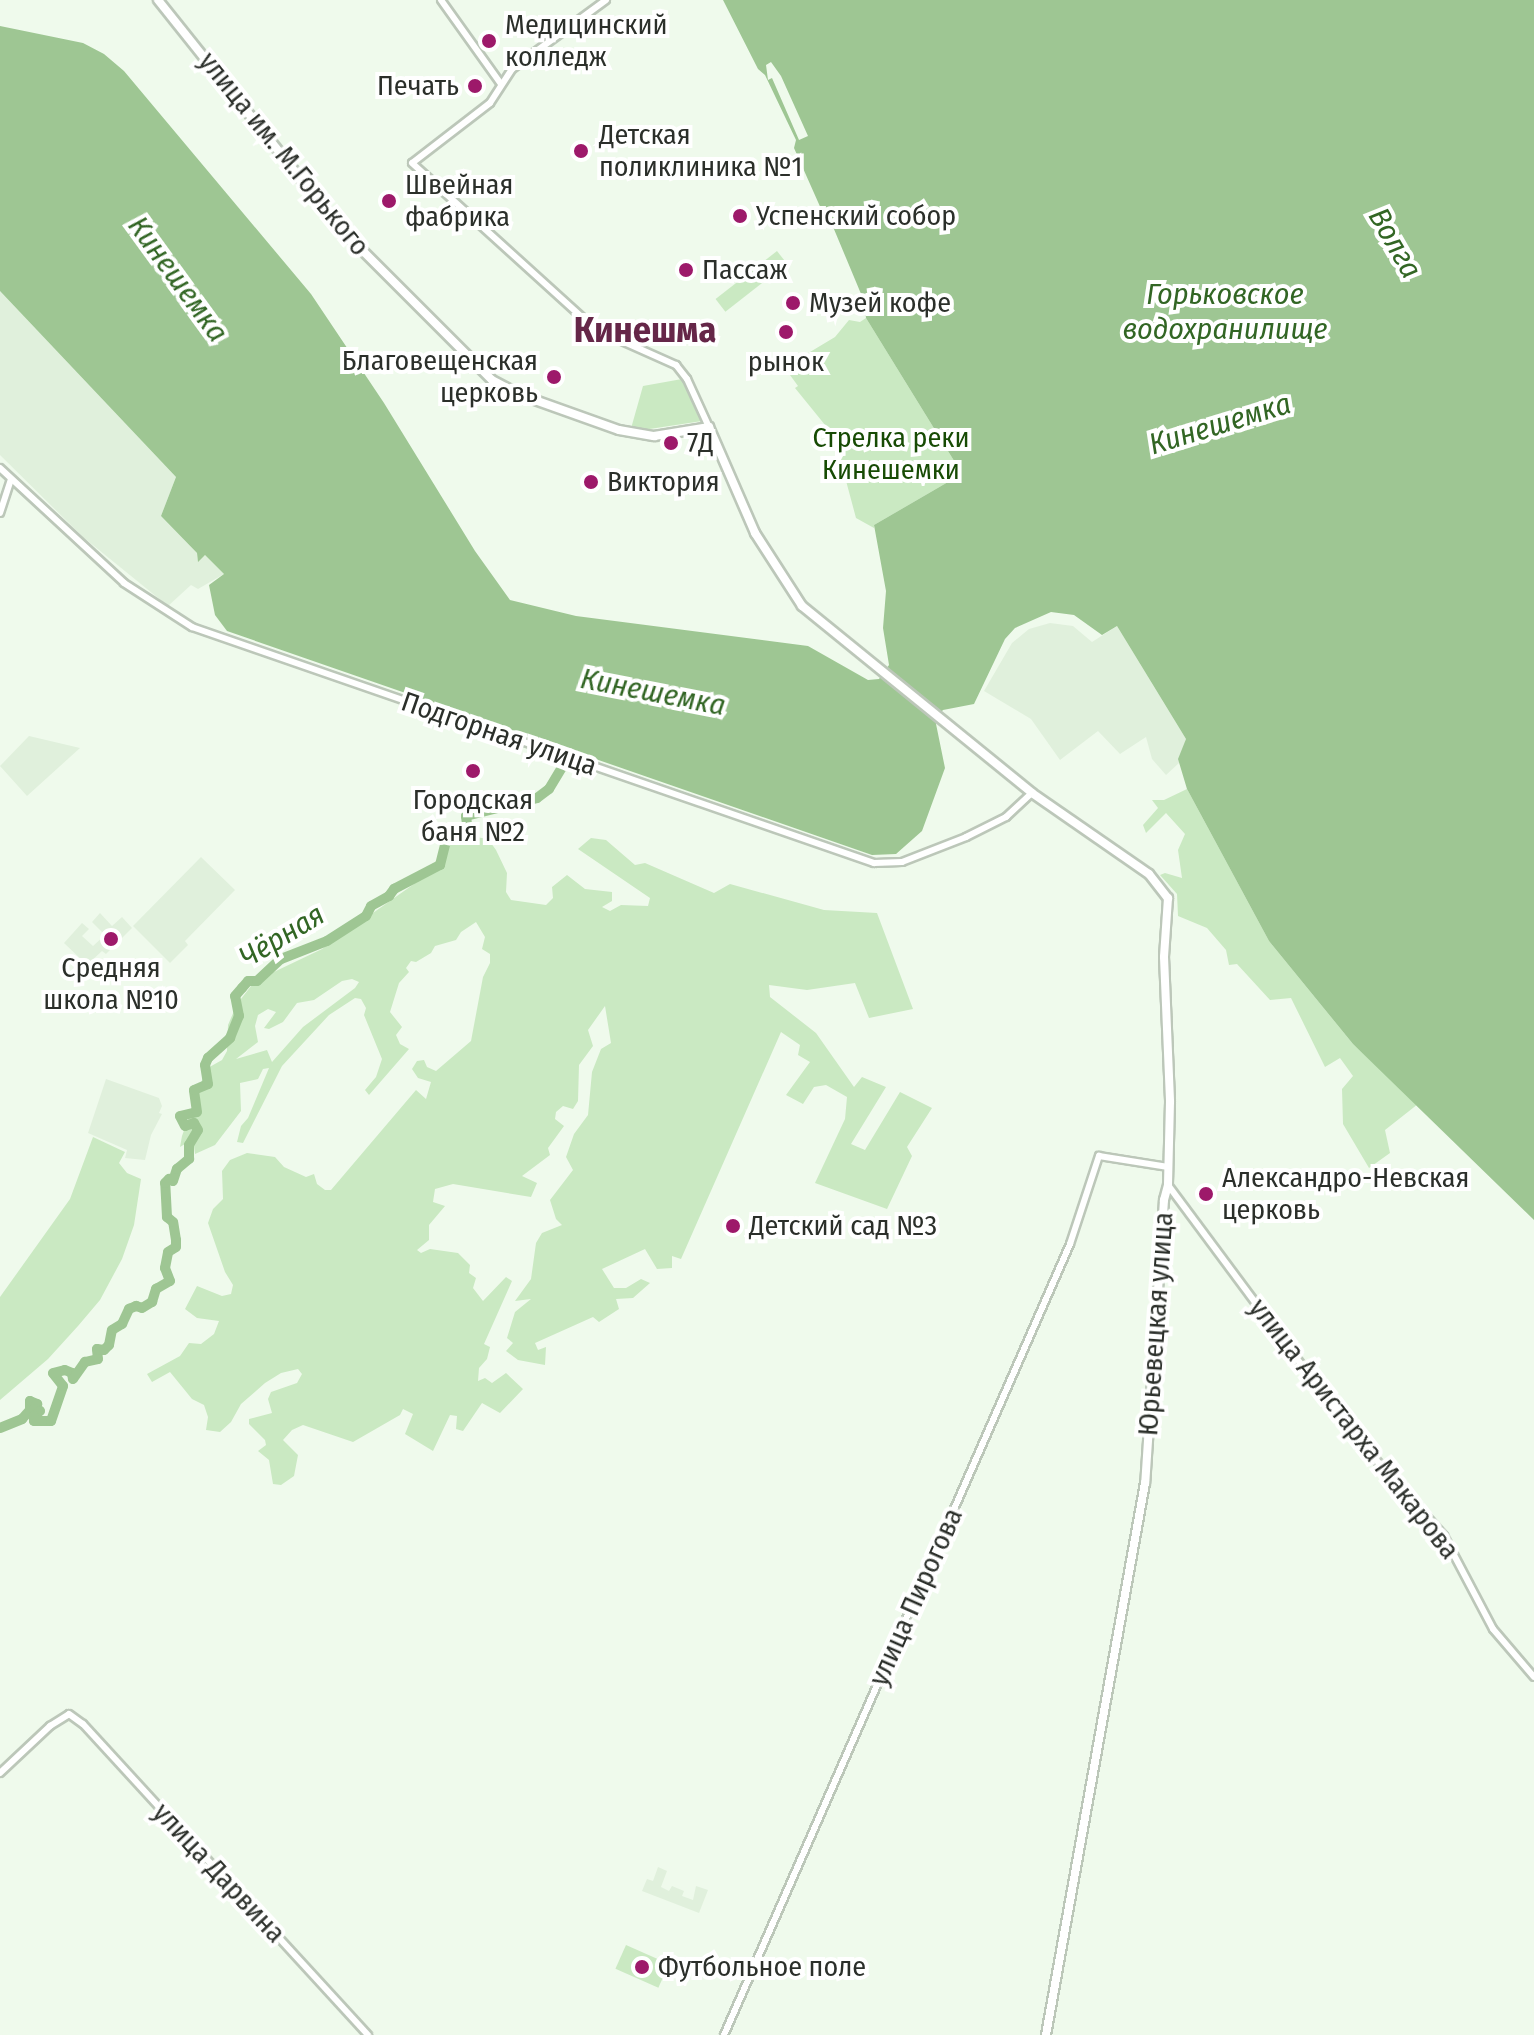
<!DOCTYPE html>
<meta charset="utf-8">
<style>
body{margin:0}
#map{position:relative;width:1534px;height:2035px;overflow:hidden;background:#effaec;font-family:"Fira Sans Condensed",sans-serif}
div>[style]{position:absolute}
.built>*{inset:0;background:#e0f0dc}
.green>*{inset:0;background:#cae9c2;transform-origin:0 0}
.water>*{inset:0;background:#9ec693}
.pier>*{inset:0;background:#effaec}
.river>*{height:10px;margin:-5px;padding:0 5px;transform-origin:5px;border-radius:5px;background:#9ec693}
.roads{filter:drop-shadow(2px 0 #bcc7b9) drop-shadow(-2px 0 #bcc7b9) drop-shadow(0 2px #bcc7b9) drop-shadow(0 -2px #bcc7b9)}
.minor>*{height:6px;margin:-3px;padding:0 3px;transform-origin:3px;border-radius:3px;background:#fff}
.major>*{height:8px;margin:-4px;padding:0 4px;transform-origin:4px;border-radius:4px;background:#fff}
.dots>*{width:22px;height:22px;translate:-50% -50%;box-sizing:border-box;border:4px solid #fff;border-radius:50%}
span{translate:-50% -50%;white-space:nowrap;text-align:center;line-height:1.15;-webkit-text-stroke:8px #fff;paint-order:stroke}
.poi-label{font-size:28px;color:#2b2f2a}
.left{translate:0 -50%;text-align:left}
.right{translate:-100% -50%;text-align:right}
.street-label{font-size:28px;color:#2b2f2a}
.park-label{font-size:28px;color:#174b04}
.water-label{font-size:30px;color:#326624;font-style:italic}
.district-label{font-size:36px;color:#652648;font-weight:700}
</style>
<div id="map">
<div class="built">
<div style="clip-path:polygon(0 291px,176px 477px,161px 516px,197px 553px,198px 561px,205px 555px,224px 574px,198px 589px,191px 585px,168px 606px,83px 537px,0 455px)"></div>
<div style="clip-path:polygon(1050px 623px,1073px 626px,1092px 642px,1117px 626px,1186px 739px,1179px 763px,1166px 775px,1152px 759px,1146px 737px,1120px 754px,1098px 731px,1060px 760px,1031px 719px,984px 691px,1012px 643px,1029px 629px)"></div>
<div style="clip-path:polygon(29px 736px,80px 748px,27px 796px,0 766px)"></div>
<div style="clip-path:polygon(201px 857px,235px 890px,185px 941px,188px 945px,170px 963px,133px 926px)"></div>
<div style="clip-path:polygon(100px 913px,112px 926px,122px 917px,132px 928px,106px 954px,102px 951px,87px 965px,64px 943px,82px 923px,89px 929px,82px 936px,93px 946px,105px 935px,92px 922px)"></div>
<div style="clip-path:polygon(106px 1079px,159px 1098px,162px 1106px,159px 1113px,162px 1114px,151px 1135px,145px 1160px,125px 1158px,127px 1150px,88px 1133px)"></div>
<div style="clip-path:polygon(658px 1867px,667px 1871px,661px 1887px,669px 1891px,672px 1886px,684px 1891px,682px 1896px,693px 1900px,696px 1886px,708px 1890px,699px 1913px,642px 1891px,647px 1879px,653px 1881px)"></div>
</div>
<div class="green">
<div style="left:777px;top:251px;width:16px;height:78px;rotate:52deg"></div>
<div style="clip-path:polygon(866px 318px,956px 464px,954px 476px,948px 482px,874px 525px,874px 528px,856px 518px,834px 436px,795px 388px,798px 386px,790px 375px,800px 358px,835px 337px,849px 320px,860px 322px)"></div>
<div style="clip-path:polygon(682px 379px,702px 421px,630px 432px,643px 386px)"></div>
<div style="clip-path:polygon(1187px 789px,1269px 941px,1353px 1044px,1418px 1104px,1385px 1130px,1390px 1153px,1369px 1168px,1343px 1124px,1342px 1089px,1353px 1076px,1340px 1058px,1325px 1067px,1291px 998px,1270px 1000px,1237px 964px,1229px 965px,1226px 950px,1207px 928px,1178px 916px,1177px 894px,1160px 875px,1165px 873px,1182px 878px,1178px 850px,1185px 834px,1166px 813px,1146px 833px,1143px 825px,1158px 808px,1152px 800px,1164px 800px)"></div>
<div style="clip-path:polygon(evenodd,470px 836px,488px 839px,496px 850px,507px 873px,506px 892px,511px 900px,546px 905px,553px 898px,552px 887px,567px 875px,585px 889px,612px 892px,612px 901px,602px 907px,610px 911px,621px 905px,648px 906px,650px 898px,578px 849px,591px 838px,606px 840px,635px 865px,645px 863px,714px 893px,730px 884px,824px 910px,877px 913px,913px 1009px,869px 1018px,855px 983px,807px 990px,769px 985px,770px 997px,816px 1033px,854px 1087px,862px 1077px,886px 1087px,851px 1144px,865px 1150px,900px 1092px,932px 1108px,907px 1147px,912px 1156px,887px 1209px,815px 1183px,845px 1119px,847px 1097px,826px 1085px,814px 1087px,803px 1104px,786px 1095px,810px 1062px,798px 1055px,800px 1045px,781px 1032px,681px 1259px,672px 1256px,672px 1268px,657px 1269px,645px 1249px,602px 1269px,614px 1288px,626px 1288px,641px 1279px,650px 1283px,633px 1298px,616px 1299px,619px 1309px,599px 1322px,593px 1317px,535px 1343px,538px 1350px,546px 1347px,545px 1365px,518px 1360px,506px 1351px,513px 1343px,507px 1338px,515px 1312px,531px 1299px,515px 1301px,531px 1279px,536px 1243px,542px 1233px,562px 1225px,556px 1219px,550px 1200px,573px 1170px,566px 1157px,574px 1134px,588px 1115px,592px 1072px,601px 1049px,611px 1043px,605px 1006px,588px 1030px,593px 1046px,579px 1065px,578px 1101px,573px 1109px,563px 1106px,556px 1112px,555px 1119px,564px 1126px,548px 1148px,550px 1155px,522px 1176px,537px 1183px,531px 1197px,453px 1184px,435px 1189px,433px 1202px,445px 1206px,429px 1225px,429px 1240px,417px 1250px,421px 1253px,430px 1249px,458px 1253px,470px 1265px,469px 1273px,476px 1278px,473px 1288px,483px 1301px,506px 1277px,512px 1281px,484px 1344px,490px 1347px,487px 1359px,479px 1368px,478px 1381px,485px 1378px,492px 1383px,506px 1373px,523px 1389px,500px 1413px,482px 1403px,463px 1431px,456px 1429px,457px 1416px,450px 1415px,433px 1451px,405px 1434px,413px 1414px,403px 1409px,400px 1415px,353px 1442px,303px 1425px,292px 1430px,283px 1440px,298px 1455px,294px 1476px,281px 1485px,273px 1484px,269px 1460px,258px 1451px,266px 1445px,265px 1440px,249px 1424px,249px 1419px,272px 1413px,268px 1399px,271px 1392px,297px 1383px,302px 1374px,298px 1369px,281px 1373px,265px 1383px,241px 1404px,231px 1422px,220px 1432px,206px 1430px,208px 1417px,204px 1405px,192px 1399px,170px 1372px,152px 1382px,147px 1374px,180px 1356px,189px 1343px,201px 1344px,214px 1334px,219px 1321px,197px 1318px,185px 1309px,197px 1286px,222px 1296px,231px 1294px,233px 1285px,225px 1272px,208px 1223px,213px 1209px,223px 1199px,222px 1171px,230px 1160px,247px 1153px,275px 1157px,284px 1167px,306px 1177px,314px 1174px,317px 1184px,325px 1190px,331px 1190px,416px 1090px,426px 1099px,431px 1082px,418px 1078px,412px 1069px,417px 1061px,424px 1060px,427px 1067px,436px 1071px,471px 1041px,483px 977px,490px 963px,490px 954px,482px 949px,485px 937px,476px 922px,461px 932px,456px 940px,435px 946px,431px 953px,416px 962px,411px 961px,406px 968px,409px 972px,399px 983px,390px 1012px,402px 1027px,396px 1035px,400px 1044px,409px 1049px,369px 1095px,365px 1090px,376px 1077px,382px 1059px,364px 1015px,366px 1008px,361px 999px,355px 998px,329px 1015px,282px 1066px,243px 1143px,237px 1142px,241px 1126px,248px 1118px,269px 1068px,263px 1069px,258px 1079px,240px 1083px,241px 1111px,215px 1145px,195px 1154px,193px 1139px,180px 1147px,182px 1136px,206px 1069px,222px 1060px,227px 1051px,228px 1025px,237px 1004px,255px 981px,322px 949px,438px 867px,440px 855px,452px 843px,470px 836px,352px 979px,359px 982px,355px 988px,303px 1027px,272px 1062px,267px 1050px,236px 1059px,258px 1042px,255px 1026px,258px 1015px,268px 1009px,276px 1012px,264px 1028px,269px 1029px,283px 1022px,297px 1003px,314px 1000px,342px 981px,352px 979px)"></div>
<div style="clip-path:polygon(93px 1137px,125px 1152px,119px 1163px,127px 1173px,141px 1179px,134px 1225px,122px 1259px,100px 1300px,78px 1326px,48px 1359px,0 1400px,0 1297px,70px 1199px)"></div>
<div style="left:626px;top:1945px;width:47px;height:26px;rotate:24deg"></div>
</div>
<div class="water">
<div style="clip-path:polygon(723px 0,1534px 0,1534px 1220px,1353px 1044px,1269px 941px,1187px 789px,1178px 759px,1186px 739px,1117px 626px,1102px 635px,1074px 615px,1051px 612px,1015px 628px,1005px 639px,974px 704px,943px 710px,935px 719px,945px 768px,922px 831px,896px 854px,872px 855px,227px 631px,215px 615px,209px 585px,224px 574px,205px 555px,198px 562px,197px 553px,161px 516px,176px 477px,0 291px,0 26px,83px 43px,104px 54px,124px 71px,311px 294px,384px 403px,475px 551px,510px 600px,576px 616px,808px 646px,868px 680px,879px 679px,889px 665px,883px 628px,886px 591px,874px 525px,948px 482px,954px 476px,956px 464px,866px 318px,864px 301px,831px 222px,826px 220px,794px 148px,796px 140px,765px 75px,758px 69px)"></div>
</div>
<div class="pier">
<div style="clip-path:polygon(771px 62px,781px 76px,808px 136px,799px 140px,772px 78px,768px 80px,766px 65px)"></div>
</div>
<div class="river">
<div style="left:0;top:1428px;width:24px;rotate:-22deg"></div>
<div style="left:22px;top:1419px;width:12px;rotate:-48deg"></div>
<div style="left:30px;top:1410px;width:9px;rotate:-90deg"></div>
<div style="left:30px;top:1401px;width:8px;rotate:23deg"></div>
<div style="left:37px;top:1404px;width:6px;rotate:121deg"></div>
<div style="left:34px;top:1409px;width:6px;rotate:18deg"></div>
<div style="left:40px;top:1411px;width:8px;rotate:140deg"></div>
<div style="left:34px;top:1416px;width:5px;rotate:90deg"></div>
<div style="left:34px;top:1421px;width:17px"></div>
<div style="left:51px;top:1421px;width:37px;rotate:-71deg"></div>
<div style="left:63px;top:1386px;width:16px;rotate:-128deg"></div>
<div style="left:53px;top:1373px;width:12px;rotate:-14deg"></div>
<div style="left:65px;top:1370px;width:8px;rotate:23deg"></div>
<div style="left:72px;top:1373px;width:6px;rotate:81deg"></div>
<div style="left:73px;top:1379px;width:21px;rotate:-55deg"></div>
<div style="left:85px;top:1362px;width:13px;rotate:-13deg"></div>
<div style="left:98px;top:1359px;width:10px;rotate:-96deg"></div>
<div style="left:97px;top:1349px;width:7px;rotate:8deg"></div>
<div style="left:104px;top:1350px;width:7px;rotate:-45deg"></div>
<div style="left:109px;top:1345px;width:15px;rotate:-79deg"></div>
<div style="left:112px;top:1330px;width:12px;rotate:-31deg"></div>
<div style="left:122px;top:1324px;width:17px;rotate:-65deg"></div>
<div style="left:129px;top:1309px;width:8px;rotate:-23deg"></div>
<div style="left:136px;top:1306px;width:6px;rotate:18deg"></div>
<div style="left:142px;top:1308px;width:12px;rotate:-31deg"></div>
<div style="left:152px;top:1302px;width:14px;rotate:-73deg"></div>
<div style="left:156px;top:1289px;width:16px;rotate:-30deg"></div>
<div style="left:170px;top:1281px;width:14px;rotate:-111deg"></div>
<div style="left:165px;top:1268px;width:16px;rotate:-79deg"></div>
<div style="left:168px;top:1252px;width:9px;rotate:-32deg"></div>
<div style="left:176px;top:1247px;width:7px;rotate:-90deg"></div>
<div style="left:176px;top:1240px;width:18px;rotate:-99deg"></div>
<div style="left:173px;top:1222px;width:8px;rotate:-140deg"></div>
<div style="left:167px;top:1217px;width:34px;rotate:-93deg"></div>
<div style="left:165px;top:1183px;width:6px;rotate:-45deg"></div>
<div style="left:169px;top:1179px;width:4px;rotate:27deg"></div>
<div style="left:173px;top:1181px;width:13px;rotate:-72deg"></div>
<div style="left:177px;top:1169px;width:16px;rotate:-40deg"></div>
<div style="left:189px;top:1159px;width:14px;rotate:-90deg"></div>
<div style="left:189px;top:1145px;width:17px;rotate:-59deg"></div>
<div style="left:198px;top:1130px;width:8px;rotate:-120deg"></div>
<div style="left:194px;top:1123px;width:9px;rotate:162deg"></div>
<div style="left:185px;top:1126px;width:11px;rotate:-117deg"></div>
<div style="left:180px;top:1116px;width:17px;rotate:-13deg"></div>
<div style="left:197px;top:1112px;width:22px;rotate:-98deg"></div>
<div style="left:194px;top:1090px;width:15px;rotate:-23deg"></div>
<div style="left:208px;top:1084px;width:19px;rotate:-99deg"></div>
<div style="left:205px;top:1065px;width:8px;rotate:-67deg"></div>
<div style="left:208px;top:1058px;width:30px;rotate:-42deg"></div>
<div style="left:230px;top:1038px;width:24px;rotate:-68deg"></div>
<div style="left:239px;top:1016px;width:20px;rotate:-101deg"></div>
<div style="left:235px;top:996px;width:11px;rotate:-49deg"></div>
<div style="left:242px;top:988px;width:9px;rotate:-49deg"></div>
<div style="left:248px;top:981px;width:9px"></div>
<div style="left:257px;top:981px;width:33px;rotate:-43deg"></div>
<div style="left:281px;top:959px;width:49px;rotate:-21.4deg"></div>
<div style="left:327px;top:941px;width:46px;rotate:-32.7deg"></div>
<div style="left:366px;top:916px;width:11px;rotate:-63deg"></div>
<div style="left:371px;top:906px;width:21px;rotate:-29deg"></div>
<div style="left:389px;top:896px;width:9px;rotate:-54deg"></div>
<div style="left:394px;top:889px;width:52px;rotate:-27.6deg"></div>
<div style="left:440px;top:865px;width:25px;rotate:-76deg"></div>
<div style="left:446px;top:841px;width:11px;rotate:-41deg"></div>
<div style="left:454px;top:834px;width:14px;rotate:-12deg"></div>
<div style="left:468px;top:831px;width:15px;rotate:-98deg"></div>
<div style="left:466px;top:816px;width:73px;rotate:-14.2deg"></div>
<div style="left:537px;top:798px;width:15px;rotate:-37deg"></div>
<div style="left:549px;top:789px;width:31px;rotate:-59deg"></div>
</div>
<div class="roads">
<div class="minor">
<div style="left:441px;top:0;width:103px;rotate:54.5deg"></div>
<div style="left:606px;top:0;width:117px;rotate:143.7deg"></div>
<div style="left:512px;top:69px;width:40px;rotate:122.9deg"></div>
<div style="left:490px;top:103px;width:98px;rotate:142.4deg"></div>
<div style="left:412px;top:163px;width:247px;rotate:42.2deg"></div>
<div style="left:595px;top:329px;width:89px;rotate:24deg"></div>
<div style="left:676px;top:365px;width:18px;rotate:52deg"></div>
<div style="left:687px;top:379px;width:53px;rotate:65.4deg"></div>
<div style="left:0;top:468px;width:169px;rotate:42.8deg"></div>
<div style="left:124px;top:583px;width:81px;rotate:32.9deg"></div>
<div style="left:192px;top:627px;width:722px;rotate:19.09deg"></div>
<div style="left:874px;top:863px;width:28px;rotate:-2deg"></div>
<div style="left:902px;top:862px;width:69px;rotate:-21.3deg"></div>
<div style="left:966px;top:837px;width:45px;rotate:-26.6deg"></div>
<div style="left:1006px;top:817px;width:35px;rotate:-43deg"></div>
<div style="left:0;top:513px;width:35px;rotate:-72deg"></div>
<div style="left:1168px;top:1185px;width:309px;rotate:53.4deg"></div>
<div style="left:1352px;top:1433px;width:138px;rotate:48.2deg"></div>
<div style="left:1444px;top:1536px;width:105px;rotate:62.2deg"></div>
<div style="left:1493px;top:1629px;width:63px;rotate:49.5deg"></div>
<div style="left:0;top:1773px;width:69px;rotate:-43.2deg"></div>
<div style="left:50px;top:1726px;width:22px;rotate:-32deg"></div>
<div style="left:69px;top:1714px;width:17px;rotate:36deg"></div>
<div style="left:83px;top:1724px;width:422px;rotate:47.5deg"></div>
<div style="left:724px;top:2035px;width:863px;rotate:-66.37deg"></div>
<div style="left:1070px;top:1244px;width:93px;rotate:-71.8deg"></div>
<div style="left:1099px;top:1156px;width:70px;rotate:9.1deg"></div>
</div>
<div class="major">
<div style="left:158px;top:0;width:290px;rotate:51.4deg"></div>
<div style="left:339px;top:227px;width:216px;rotate:45deg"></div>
<div style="left:492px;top:380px;width:30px;rotate:28deg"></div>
<div style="left:518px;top:394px;width:107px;rotate:19.6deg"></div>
<div style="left:619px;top:430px;width:36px;rotate:10deg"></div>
<div style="left:654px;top:436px;width:56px;rotate:-9.3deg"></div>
<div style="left:709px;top:427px;width:116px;rotate:66.5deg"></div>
<div style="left:755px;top:533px;width:87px;rotate:57.2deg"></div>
<div style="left:802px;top:606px;width:296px;rotate:39.1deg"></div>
<div style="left:1032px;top:793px;width:142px;rotate:34.7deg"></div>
<div style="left:1149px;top:874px;width:31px;rotate:52deg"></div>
<div style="left:1168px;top:898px;width:59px;rotate:93.9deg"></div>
<div style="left:1164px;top:957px;width:145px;rotate:87.6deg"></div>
<div style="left:1170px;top:1102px;width:83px;rotate:91.4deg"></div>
<div style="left:1168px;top:1185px;width:16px;rotate:105deg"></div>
<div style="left:1164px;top:1200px;width:284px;rotate:93.8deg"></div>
<div style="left:1145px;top:1483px;width:561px;rotate:100.17deg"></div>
</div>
</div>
<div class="dots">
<div style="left:489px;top:41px;background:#9d196a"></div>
<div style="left:475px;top:86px;background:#9d196a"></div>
<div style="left:581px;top:151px;background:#9d196a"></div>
<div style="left:389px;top:201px;background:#9d196a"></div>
<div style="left:740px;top:216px;background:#9d196a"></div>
<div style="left:686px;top:270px;background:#9d196a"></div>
<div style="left:793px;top:303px;background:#9d196a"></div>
<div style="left:786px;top:332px;background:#9d196a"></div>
<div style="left:554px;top:377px;background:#9d196a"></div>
<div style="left:671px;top:443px;background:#9d196a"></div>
<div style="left:591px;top:482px;background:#9d196a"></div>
<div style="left:473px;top:771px;background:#9d196a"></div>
<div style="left:111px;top:939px;background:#9d196a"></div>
<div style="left:1206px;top:1194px;background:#9d196a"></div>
<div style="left:733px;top:1226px;background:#9d196a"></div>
<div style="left:642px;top:1967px;background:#9d196a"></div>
</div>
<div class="poi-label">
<span class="left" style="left:505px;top:41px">Медицинский<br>колледж</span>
<span class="right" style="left:459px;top:86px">Печать</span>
<span class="left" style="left:599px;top:151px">Детская<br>поликлиника №1</span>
<span class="left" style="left:405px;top:201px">Швейная<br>фабрика</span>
<span class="left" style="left:756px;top:216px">Успенский собор</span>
<span class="left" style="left:702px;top:270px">Пассаж</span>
<span class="left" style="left:809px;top:303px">Музей кофе</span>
<span class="right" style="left:538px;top:377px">Благовещенская<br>церковь</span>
<span style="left:786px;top:362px">рынок</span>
<span class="left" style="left:687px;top:443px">7Д</span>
<span class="left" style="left:607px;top:482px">Виктория</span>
<span style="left:473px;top:816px">Городская<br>баня №2</span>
<span style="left:111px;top:984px">Средняя<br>школа №10</span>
<span class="left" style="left:1222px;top:1194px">Александро-Невская<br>церковь</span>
<span class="left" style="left:749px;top:1226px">Детский сад №3</span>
<span class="left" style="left:658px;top:1967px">Футбольное поле</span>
</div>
<div class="street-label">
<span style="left:284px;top:154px;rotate:51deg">улица им. М.Горького</span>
<span style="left:499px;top:734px;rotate:19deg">Подгорная улица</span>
<span style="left:1156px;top:1324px;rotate:-86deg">Юрьевецкая улица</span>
<span style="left:1354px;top:1429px;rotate:52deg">улица Аристарха Макарова</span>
<span style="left:916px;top:1597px;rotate:-66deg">улица Пирогова</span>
<span style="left:219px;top:1873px;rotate:47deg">улица Дарвина</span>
</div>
<div class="park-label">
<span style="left:891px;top:454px">Стрелка реки<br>Кинешемки</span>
</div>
<div class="water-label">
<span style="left:1395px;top:243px;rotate:60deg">Волга</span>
<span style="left:178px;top:279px;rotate:54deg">Кинешемка</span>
<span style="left:1225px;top:311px">Горьковское<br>водохранилище</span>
<span style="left:1220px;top:424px;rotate:-17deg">Кинешемка</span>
<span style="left:653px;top:692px;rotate:11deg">Кинешемка</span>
<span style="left:282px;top:936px;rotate:-31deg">Чёрная</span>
</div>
<div class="district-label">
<span style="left:645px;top:331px">Кинешма</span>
</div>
</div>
